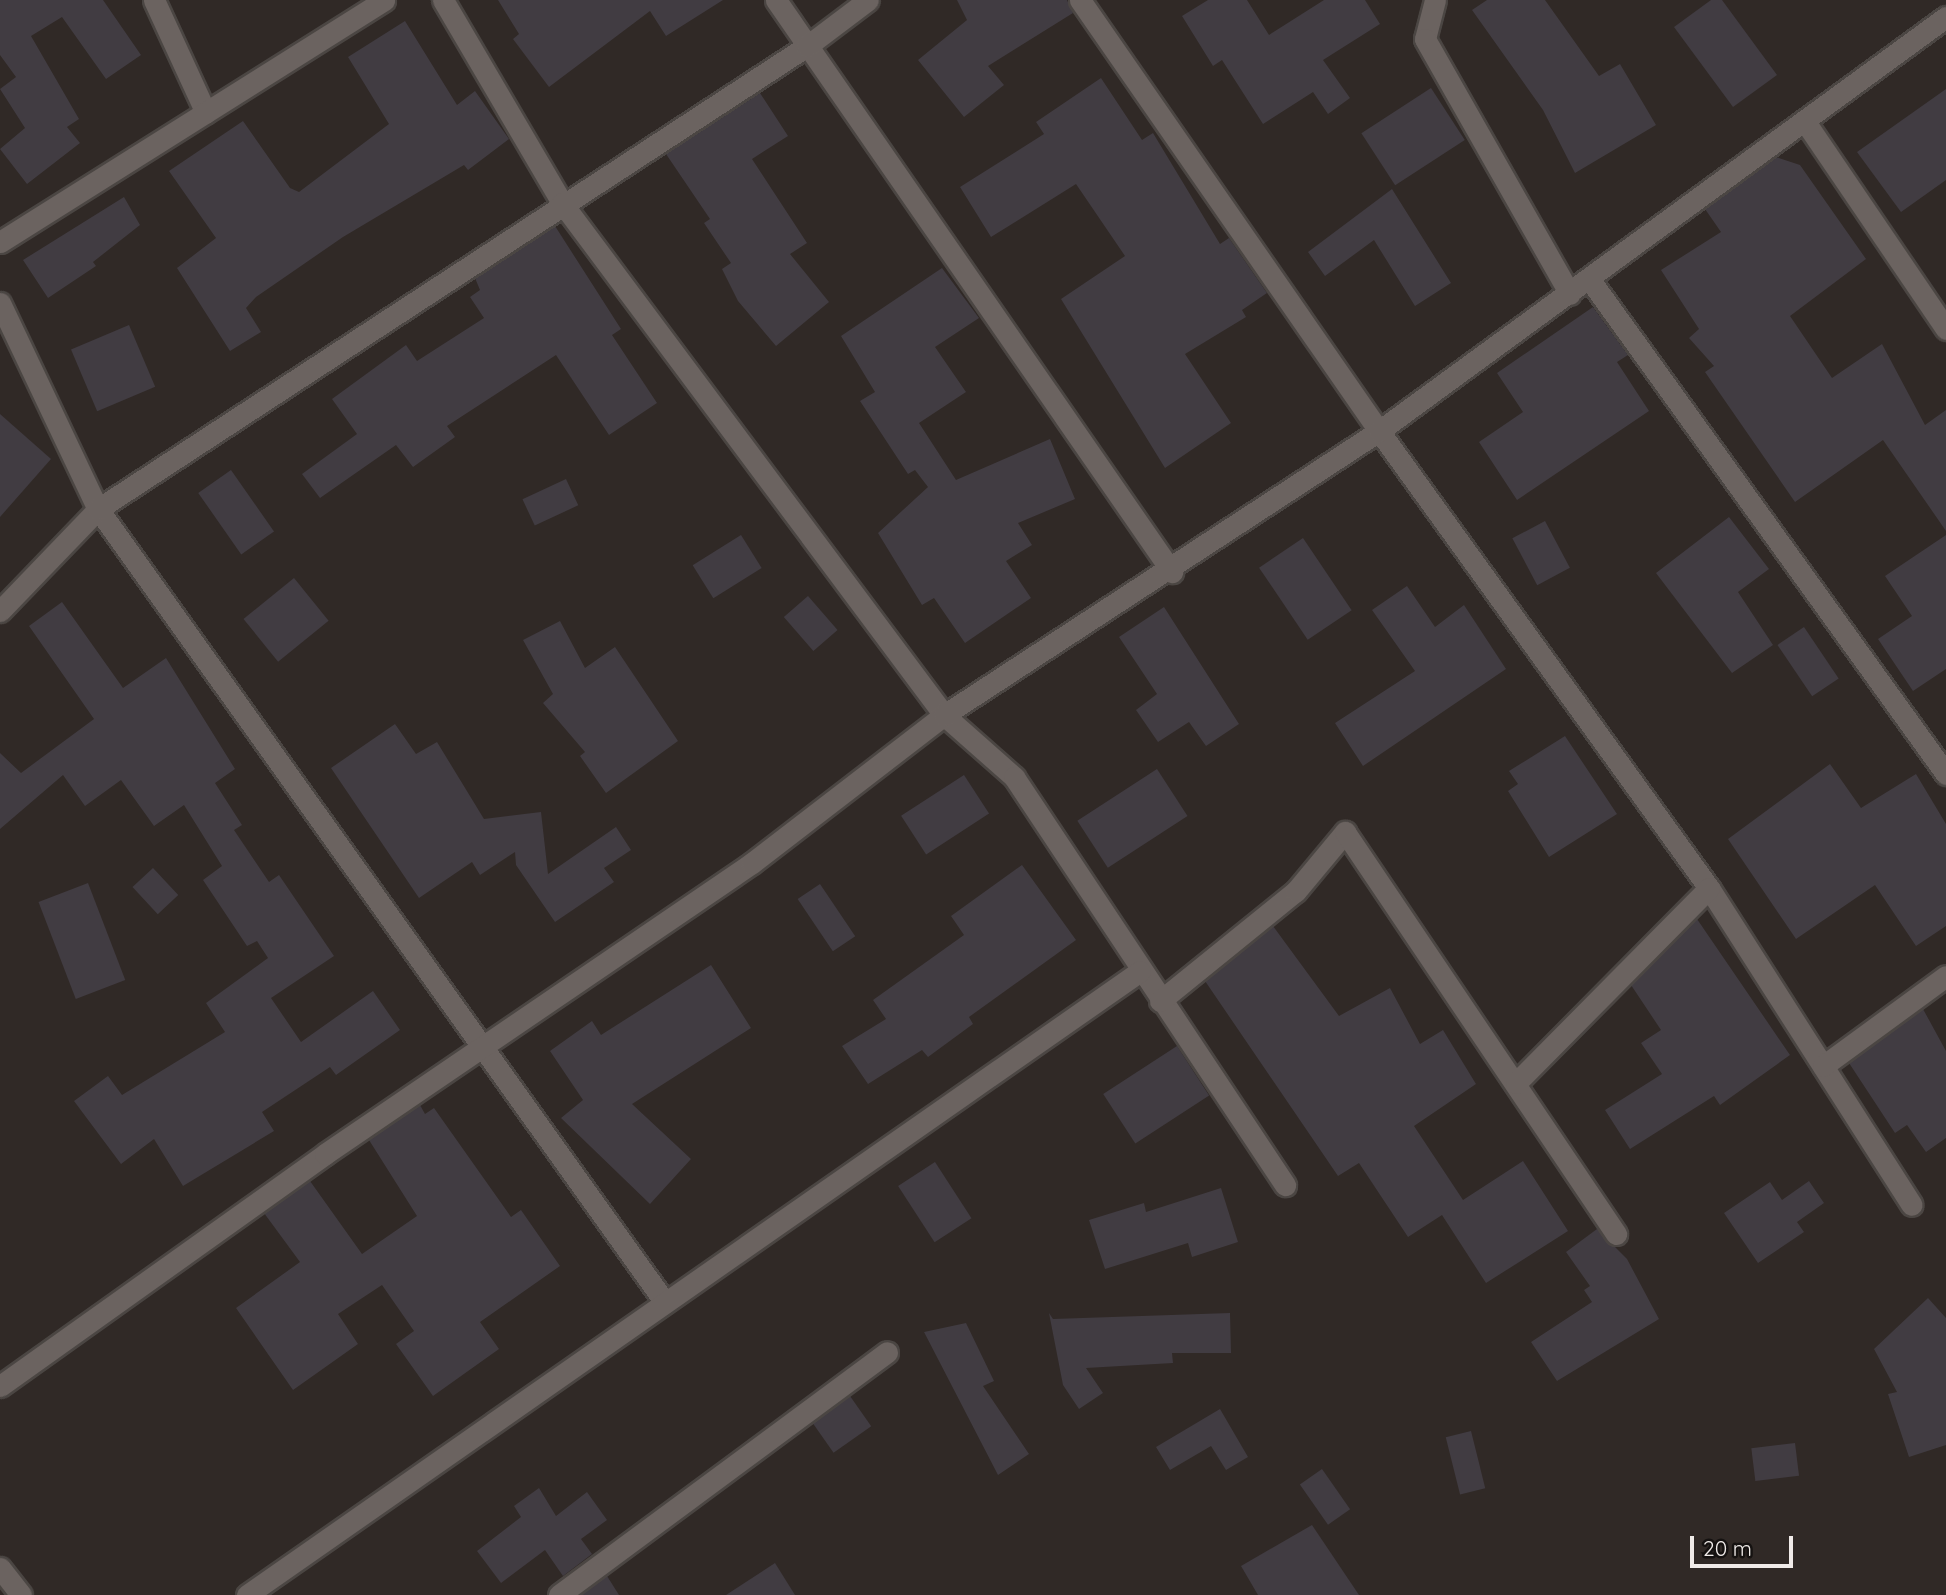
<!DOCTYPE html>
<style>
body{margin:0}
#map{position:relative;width:1946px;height:1595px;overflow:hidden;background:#302926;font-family:Quicksand,sans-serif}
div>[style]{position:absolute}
.building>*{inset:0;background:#413c42;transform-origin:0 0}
.roads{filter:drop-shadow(2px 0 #4b4643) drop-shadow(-2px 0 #4b4643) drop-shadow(0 2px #4b4643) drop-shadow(0 -2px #4b4643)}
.street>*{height:21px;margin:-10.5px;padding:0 10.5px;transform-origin:10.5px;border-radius:10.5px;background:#6b6360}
span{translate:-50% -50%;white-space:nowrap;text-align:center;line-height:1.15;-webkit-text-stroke:6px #151211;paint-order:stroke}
.scale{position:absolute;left:1690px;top:1536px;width:103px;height:32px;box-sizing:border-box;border:4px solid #f0ebe9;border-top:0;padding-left:9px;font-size:21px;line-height:24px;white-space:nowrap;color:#f0ebe9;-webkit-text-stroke:5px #151211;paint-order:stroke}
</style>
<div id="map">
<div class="building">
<div style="clip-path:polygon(0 0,103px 0,141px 55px,106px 79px,62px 17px,31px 36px,79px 119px,67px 127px,80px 143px,27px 184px,0 149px,25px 128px,0 89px,16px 77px,0 55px)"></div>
<div style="clip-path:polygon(498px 0,723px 0,666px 36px,650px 11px,549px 87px,513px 39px,519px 34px)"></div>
<div style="clip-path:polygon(957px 0,1067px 0,1073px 13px,988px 66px,1004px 85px,964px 117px,918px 60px,967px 20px)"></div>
<div style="clip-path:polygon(1208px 0,1247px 0,1269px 35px,1324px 0,1365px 0,1380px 24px,1323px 60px,1350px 98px,1328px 114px,1313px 92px,1263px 124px,1222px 60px,1213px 66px,1182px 16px)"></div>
<div style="clip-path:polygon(1487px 0,1545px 0,1599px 76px,1620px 64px,1656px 125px,1575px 173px,1543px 110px,1472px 10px)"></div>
<div style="clip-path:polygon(1711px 0,1722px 0,1777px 75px,1733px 107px,1674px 27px)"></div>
<div style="clip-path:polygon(405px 21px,457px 105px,475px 91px,509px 139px,468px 170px,464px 165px,343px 237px,256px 297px,246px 308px,261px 332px,230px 351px,177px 268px,216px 238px,169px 171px,243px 121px,290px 188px,299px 192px,389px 124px,348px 57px)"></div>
<div style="clip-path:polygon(1101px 78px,1142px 140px,1153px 133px,1220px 244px,1229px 238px,1267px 293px,1242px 310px,1246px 317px,1185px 354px,1231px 423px,1165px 468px,1061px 299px,1125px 256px,1076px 184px,991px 237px,960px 187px,1044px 134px,1036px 122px)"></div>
<div style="left:1431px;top:88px;width:62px;height:83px;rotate:57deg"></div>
<div style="clip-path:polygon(1946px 89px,1946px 180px,1901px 212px,1857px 152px)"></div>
<div style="clip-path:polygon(760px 93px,788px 136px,752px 159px,807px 243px,790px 254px,829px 302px,776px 346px,738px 301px,722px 269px,731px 263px,704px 223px,710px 219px,666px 154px)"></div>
<div style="clip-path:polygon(1776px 157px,1800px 165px,1866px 259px,1790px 316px,1832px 378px,1882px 344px,1925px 425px,1946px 410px,1946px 531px,1883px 440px,1795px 502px,1705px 372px,1714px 366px,1689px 338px,1699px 329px,1661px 270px,1721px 232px,1705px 209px)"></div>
<div style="clip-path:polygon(1392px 189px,1451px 283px,1415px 306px,1374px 240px,1325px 276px,1308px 252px)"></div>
<div style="clip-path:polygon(124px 197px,140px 225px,93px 262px,96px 266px,48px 298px,23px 260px)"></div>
<div style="clip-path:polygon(555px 226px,621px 329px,612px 335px,657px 403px,609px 435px,556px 355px,447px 426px,455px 437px,413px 467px,396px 445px,320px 498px,302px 474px,357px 434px,332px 399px,406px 345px,417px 361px,484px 318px,470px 297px,480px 290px,475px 278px)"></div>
<div style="clip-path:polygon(942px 268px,979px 318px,935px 347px,966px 392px,919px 423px,956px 480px,1050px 439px,1075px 499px,1018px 523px,1032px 545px,1006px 561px,1031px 598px,965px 643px,934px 598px,922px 605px,878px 533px,928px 487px,915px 470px,908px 474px,860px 401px,875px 392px,841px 336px)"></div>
<div style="clip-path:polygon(1593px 307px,1628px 355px,1617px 362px,1649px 411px,1517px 500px,1479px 442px,1523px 412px,1497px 373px)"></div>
<div style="left:129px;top:325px;width:67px;height:63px;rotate:67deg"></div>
<div style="clip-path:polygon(0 414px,51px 459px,0 517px)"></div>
<div style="left:231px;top:470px;width:75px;height:40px;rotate:55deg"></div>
<div style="left:566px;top:479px;width:29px;height:48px;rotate:65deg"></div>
<div style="clip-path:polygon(1729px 517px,1769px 569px,1738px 592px,1773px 645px,1732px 673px,1656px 573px)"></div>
<div style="left:1545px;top:521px;width:53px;height:37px;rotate:62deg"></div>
<div style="left:741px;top:535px;width:39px;height:57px;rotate:58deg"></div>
<div style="clip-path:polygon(1946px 535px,1946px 669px,1913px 691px,1878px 639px,1912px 616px,1885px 576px)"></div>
<div style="left:1303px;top:538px;width:87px;height:53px;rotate:56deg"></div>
<div style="left:294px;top:578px;width:55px;height:65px;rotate:51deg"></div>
<div style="clip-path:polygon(1407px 586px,1435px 627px,1464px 605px,1506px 669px,1363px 766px,1335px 723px,1415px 671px,1372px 610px)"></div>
<div style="left:808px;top:596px;width:45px;height:32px;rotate:49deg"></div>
<div style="clip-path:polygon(62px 602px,123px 688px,166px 658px,235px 769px,215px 783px,242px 825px,234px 830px,269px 882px,279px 875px,334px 956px,271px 998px,301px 1042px,373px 991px,400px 1030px,336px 1075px,330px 1067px,262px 1112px,274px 1131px,183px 1186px,154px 1139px,121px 1164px,74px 1101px,108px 1076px,122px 1095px,225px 1032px,206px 1003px,268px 958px,257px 941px,247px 946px,203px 880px,222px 866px,184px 805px,154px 826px,121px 780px,85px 806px,63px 775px,0 829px,0 753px,21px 773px,94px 719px,29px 626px)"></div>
<div style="clip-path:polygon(1164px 607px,1239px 724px,1206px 746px,1189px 722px,1158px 742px,1136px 710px,1157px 694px,1119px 637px)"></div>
<div style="clip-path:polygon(560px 621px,585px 668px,615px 647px,678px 741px,606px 793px,580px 756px,585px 752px,543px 703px,553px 694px,523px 640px)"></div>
<div style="left:1804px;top:627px;width:62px;height:32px;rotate:56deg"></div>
<div style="clip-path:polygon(395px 724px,416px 754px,437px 742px,484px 819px,541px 812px,548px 874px,616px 827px,631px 850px,604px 868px,614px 882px,555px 922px,516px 865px,515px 852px,480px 875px,472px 862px,419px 898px,331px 768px)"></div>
<div style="clip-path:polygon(1565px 736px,1617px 814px,1549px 857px,1508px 791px,1518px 784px,1509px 771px)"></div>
<div style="clip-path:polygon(1830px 764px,1861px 808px,1916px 774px,1946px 824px,1946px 926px,1916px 946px,1875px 885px,1796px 939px,1728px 839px)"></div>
<div style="left:1157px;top:769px;width:56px;height:95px;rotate:57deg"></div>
<div style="left:964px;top:775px;width:46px;height:75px;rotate:57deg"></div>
<div style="clip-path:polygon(1022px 865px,1076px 940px,969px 1017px,973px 1024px,928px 1057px,922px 1050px,868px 1084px,842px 1046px,886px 1019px,873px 1000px,964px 935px,951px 916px)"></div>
<div style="left:153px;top:868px;width:37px;height:28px;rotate:47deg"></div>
<div style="left:88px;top:883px;width:104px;height:53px;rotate:69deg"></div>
<div style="left:820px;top:884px;width:63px;height:27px;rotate:56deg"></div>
<div style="clip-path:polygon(1697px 919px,1790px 1055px,1720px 1105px,1714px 1096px,1630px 1149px,1605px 1110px,1662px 1074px,1641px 1043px,1661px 1030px,1631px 985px)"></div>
<div style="clip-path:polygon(1273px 926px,1339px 1016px,1390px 988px,1420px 1044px,1443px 1030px,1476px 1084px,1414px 1126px,1463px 1200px,1523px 1161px,1568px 1231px,1486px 1283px,1442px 1215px,1408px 1237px,1359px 1163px,1338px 1176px,1205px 981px)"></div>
<div style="clip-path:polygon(711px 965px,751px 1028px,632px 1104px,691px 1159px,650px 1204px,561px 1118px,583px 1100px,550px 1051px,592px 1021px,601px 1035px)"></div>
<div style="clip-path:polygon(1923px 1009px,1946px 1051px,1946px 1138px,1926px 1152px,1907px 1125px,1895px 1133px,1849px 1063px)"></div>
<div style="left:1177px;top:1046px;width:59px;height:88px;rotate:57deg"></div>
<div style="clip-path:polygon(420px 1105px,425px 1114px,434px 1108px,511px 1217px,521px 1210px,560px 1266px,480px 1322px,499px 1349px,433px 1396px,396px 1344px,414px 1331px,382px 1285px,338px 1314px,358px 1344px,293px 1390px,236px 1308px,300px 1262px,264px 1213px,310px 1181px,362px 1254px,417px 1216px,369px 1140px)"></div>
<div style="left:935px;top:1162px;width:67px;height:44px;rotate:57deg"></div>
<div style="clip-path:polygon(1809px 1181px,1824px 1203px,1797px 1222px,1804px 1232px,1758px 1263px,1724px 1213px,1770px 1182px,1782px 1200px)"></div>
<div style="clip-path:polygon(1221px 1188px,1238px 1242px,1192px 1257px,1188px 1243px,1105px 1269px,1089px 1220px,1144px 1203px,1146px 1212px)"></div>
<div style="clip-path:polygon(1597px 1229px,1627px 1259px,1659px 1319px,1557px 1381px,1531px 1342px,1592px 1302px,1584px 1290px,1590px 1286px,1566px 1252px)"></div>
<div style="clip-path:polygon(1928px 1298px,1946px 1318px,1946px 1445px,1909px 1457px,1888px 1394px,1897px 1392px,1874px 1349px)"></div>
<div style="clip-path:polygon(1049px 1313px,1053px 1319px,1230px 1313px,1231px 1353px,1172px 1353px,1173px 1363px,1086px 1368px,1103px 1393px,1079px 1409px,1063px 1385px)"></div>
<div style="clip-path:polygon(966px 1323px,994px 1381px,983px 1386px,1029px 1454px,998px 1475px,924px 1332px)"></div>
<div style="left:850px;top:1396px;width:37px;height:46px;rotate:55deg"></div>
<div style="clip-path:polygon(1220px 1409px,1248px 1457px,1226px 1470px,1211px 1446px,1170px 1470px,1156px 1447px)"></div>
<div style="left:1471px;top:1431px;width:59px;height:26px;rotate:76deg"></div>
<div style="left:1795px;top:1443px;width:33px;height:44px;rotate:83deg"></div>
<div style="left:1322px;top:1469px;width:49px;height:27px;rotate:55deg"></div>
<div style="clip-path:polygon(539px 1488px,556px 1516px,587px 1492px,607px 1520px,581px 1539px,592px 1554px,563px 1576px,545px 1550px,501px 1583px,477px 1551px,521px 1517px,514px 1506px)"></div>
<div style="clip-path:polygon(1312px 1525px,1359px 1595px,1258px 1595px,1241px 1566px)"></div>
<div style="clip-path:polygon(775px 1563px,795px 1595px,726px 1595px)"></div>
<div style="clip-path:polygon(607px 1576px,619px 1595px,581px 1595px)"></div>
</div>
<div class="roads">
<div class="street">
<div style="left:154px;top:0;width:124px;rotate:65.3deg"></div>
<div style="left:443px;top:0;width:235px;rotate:59.6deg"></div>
<div style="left:562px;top:203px;width:639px;rotate:53.27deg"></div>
<div style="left:944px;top:715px;width:94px;rotate:41.5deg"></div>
<div style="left:1014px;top:777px;width:490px;rotate:56.4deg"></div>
<div style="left:776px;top:0;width:696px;rotate:55.3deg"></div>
<div style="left:1080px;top:0;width:525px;rotate:55.25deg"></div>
<div style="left:1379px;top:431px;width:564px;rotate:54.17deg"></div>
<div style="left:1709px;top:888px;width:376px;rotate:57.4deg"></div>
<div style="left:1435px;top:0;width:40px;rotate:104.4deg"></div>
<div style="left:1425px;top:39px;width:293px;rotate:60.4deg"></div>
<div style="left:1806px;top:123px;width:249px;rotate:55.8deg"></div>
<div style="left:0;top:242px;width:454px;rotate:-32.2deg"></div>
<div style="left:1590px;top:280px;width:609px;rotate:54.22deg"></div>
<div style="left:0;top:303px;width:228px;rotate:64.6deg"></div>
<div style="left:98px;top:509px;width:973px;rotate:54.45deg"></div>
<div style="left:0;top:611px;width:141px;rotate:-46.1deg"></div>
<div style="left:98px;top:509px;width:847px;rotate:-33.15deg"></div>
<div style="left:807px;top:46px;width:76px;rotate:-37deg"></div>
<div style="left:1160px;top:1001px;width:175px;rotate:-39deg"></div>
<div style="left:1296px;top:891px;width:77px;rotate:-50.3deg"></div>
<div style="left:1345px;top:832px;width:485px;rotate:56deg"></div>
<div style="left:1823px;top:1066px;width:152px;rotate:-36.2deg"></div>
<div style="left:1516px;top:1083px;width:274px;rotate:-45.3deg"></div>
<div style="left:0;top:1386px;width:399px;rotate:-35.5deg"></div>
<div style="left:325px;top:1154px;width:517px;rotate:-34.27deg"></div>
<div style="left:752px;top:863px;width:242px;rotate:-37.6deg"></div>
<div style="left:944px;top:715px;width:520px;rotate:-33.14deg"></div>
<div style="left:1379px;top:431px;width:702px;rotate:-36.14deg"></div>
<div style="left:0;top:1568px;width:34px;rotate:52deg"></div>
<div style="left:247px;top:1595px;width:1089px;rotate:-34.94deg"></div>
<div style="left:559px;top:1595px;width:408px;rotate:-36.5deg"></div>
</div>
</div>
<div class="scale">20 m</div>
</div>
